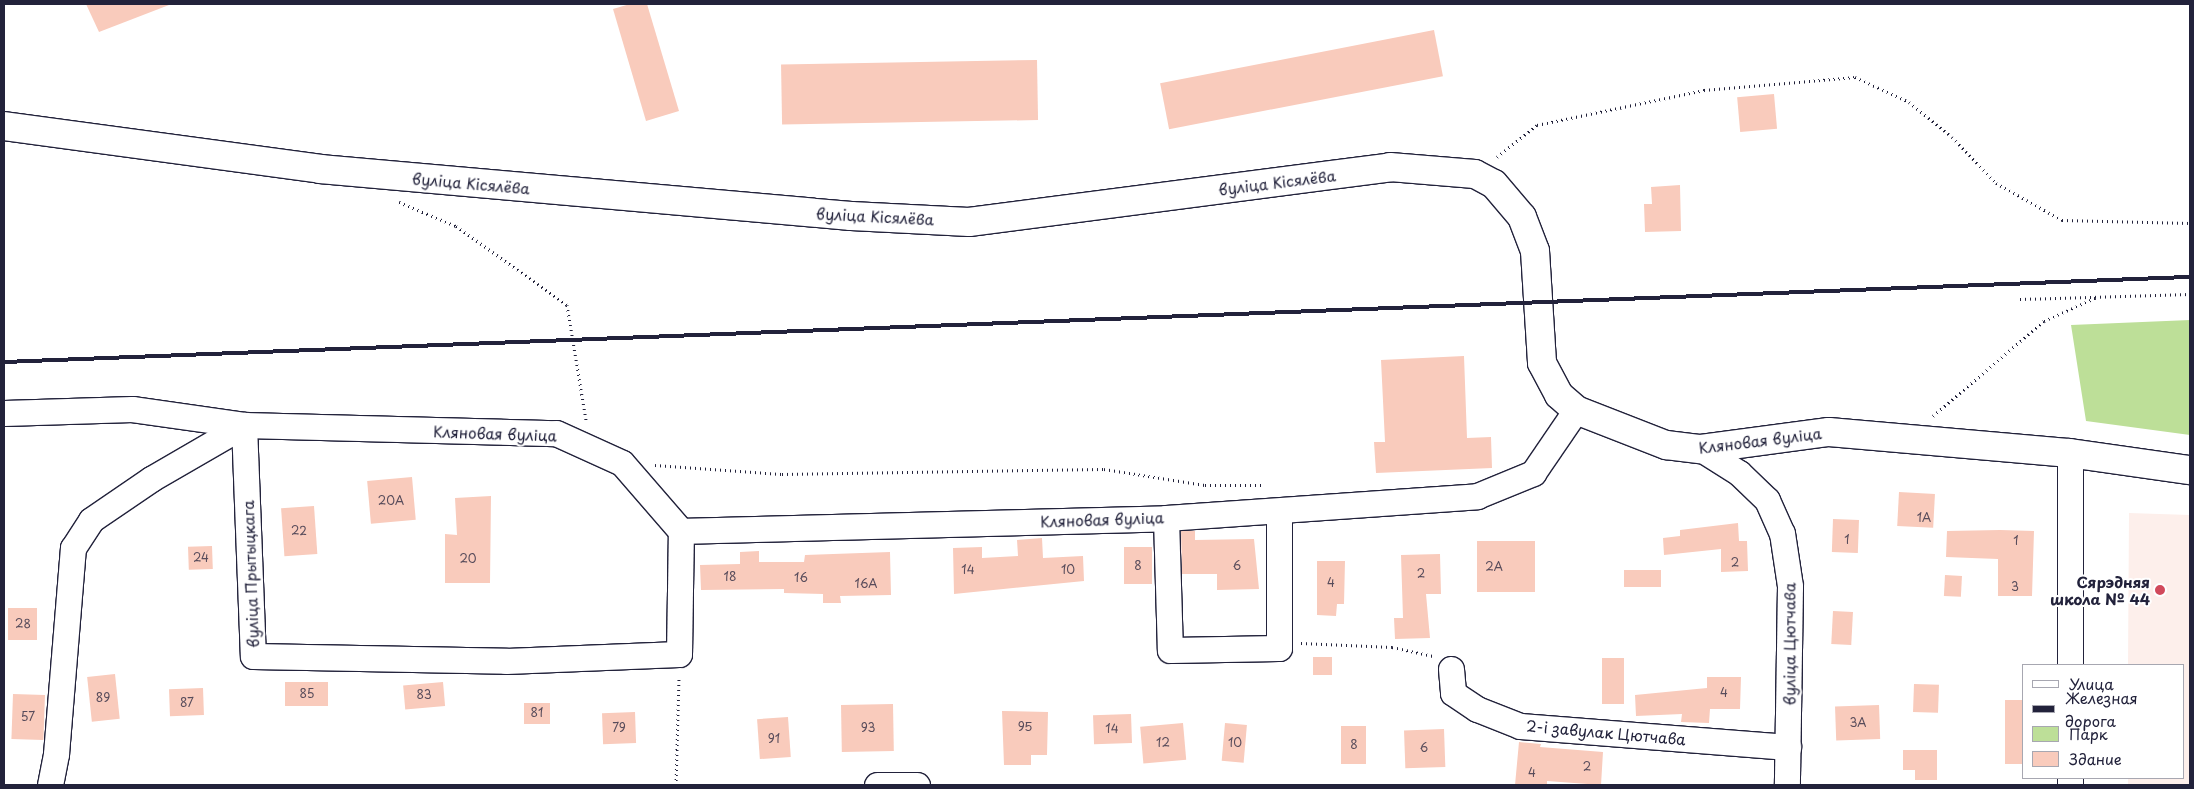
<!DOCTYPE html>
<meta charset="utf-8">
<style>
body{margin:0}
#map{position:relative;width:2194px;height:789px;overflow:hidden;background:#fff;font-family:"Playpen Sans",sans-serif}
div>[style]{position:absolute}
.built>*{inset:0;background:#fdefeb}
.green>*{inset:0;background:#bddf98}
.building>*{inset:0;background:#f9cbbc;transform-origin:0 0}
.path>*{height:3px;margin-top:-1.5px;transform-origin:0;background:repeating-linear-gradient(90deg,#22223b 0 1px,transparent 0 5px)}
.roads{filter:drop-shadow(1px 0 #22223b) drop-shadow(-1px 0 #22223b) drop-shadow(0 1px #22223b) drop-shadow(0 -1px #22223b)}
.street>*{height:25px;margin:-12.5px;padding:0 12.5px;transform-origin:12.5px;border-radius:12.5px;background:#fff}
.secondary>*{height:28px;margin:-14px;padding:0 14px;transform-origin:14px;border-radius:14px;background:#fff}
.rail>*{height:4px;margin:-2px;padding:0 2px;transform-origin:2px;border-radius:2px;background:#22223b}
.dots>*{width:14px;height:14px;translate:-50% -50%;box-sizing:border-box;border:2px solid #fff;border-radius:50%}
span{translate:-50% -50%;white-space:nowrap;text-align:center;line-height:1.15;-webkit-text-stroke:4px #fff;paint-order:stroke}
.number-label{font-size:12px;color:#584c5b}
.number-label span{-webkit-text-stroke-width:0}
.street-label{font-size:15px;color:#22223b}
.poi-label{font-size:15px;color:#22223b;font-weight:700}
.right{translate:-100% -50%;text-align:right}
.frame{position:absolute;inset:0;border:5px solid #22223b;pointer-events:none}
.legend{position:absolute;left:2022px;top:664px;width:162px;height:115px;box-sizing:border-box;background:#fff;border:1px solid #a7a7b1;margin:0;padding:6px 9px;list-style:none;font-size:15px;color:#22223b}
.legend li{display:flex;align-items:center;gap:10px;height:25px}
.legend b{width:25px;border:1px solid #a7a7b1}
</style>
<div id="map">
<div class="built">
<div style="clip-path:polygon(2129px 513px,2190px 515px,2190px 785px,2128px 785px,2128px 778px,2183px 778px,2183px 665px,2128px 665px)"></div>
</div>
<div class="green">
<div style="clip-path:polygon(2190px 320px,2190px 435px,2086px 421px,2071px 325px)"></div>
</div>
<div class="building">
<div style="clip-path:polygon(86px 4px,169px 4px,169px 5px,99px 32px)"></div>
<div style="clip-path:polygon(630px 4px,647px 4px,679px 111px,646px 121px,613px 9px)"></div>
<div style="left:1434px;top:30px;width:47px;height:279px;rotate:79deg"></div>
<div style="left:1037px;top:60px;width:60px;height:256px;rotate:89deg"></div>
<div style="left:1774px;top:94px;width:35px;height:37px;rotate:85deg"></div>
<div style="clip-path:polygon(1680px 185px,1681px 231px,1645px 232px,1644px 204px,1652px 204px,1651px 187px)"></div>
<div style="clip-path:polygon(1464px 356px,1467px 438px,1491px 437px,1492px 468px,1376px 473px,1374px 442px,1385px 442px,1381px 360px)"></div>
<div style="left:412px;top:477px;width:43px;height:45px;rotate:85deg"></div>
<div style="left:1899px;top:492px;width:36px;height:34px;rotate:3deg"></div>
<div style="clip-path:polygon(491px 496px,490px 583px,445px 583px,445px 534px,457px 535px,455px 498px)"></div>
<div style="left:314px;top:506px;width:48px;height:33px;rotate:86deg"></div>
<div style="left:1833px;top:519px;width:26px;height:33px;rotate:2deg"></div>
<div style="clip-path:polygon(1738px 523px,1739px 541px,1747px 541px,1748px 571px,1721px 572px,1721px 549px,1664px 555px,1663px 538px,1680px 536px,1680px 530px)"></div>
<div style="clip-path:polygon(2000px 530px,2034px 531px,2032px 596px,1998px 596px,1998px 559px,1946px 557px,1947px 531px)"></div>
<div style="clip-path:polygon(1181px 531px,1195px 531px,1195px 540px,1254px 539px,1259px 589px,1217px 590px,1217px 574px,1182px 574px)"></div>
<div style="clip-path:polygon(1042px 538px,1043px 558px,1083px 556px,1084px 581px,954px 594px,953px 548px,982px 547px,982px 558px,1018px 556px,1017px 540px)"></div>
<div style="left:1477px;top:541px;width:58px;height:51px"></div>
<div style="left:212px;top:546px;width:23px;height:24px;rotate:88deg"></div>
<div style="left:1152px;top:547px;width:37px;height:28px;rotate:90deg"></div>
<div style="clip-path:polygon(759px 551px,759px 562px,804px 562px,805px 555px,890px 552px,891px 595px,840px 596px,841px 603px,823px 603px,823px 594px,784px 593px,784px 589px,701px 590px,700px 565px,740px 564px,740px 552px)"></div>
<div style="clip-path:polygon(1440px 554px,1441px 594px,1426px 594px,1430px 638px,1395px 639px,1394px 618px,1403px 618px,1401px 555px)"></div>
<div style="clip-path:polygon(1317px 561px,1345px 561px,1344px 604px,1337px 604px,1336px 616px,1317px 615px)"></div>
<div style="left:1661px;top:570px;width:17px;height:37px;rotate:90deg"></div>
<div style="left:1945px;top:575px;width:17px;height:21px;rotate:3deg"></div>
<div style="left:8px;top:608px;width:29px;height:32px"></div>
<div style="left:1833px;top:611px;width:20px;height:33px;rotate:3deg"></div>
<div style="left:1313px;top:657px;width:19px;height:18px"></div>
<div style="left:1624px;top:658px;width:46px;height:22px;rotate:90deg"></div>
<div style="left:115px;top:674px;width:45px;height:28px;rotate:84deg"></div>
<div style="clip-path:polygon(1707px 677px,1741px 677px,1740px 709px,1710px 709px,1709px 723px,1681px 722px,1682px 714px,1636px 716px,1635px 695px,1707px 688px)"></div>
<div style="left:328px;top:682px;width:24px;height:43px;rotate:90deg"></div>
<div style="left:443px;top:682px;width:24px;height:40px;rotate:85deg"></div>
<div style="left:1914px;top:684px;width:25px;height:28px;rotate:2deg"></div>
<div style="left:203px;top:688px;width:27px;height:34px;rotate:88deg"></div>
<div style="left:13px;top:694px;width:32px;height:45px;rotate:2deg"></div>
<div style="left:2023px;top:700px;width:64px;height:18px;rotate:90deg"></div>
<div style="left:524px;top:703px;width:26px;height:21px"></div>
<div style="left:893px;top:704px;width:47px;height:52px;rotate:89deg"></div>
<div style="left:1879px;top:705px;width:34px;height:44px;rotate:88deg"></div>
<div style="clip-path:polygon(1002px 711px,1048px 712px,1047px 755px,1031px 755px,1031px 765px,1004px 765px)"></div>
<div style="left:635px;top:712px;width:31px;height:33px;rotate:88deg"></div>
<div style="left:1131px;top:714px;width:29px;height:38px;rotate:88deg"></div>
<div style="left:788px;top:717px;width:40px;height:31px;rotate:86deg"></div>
<div style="left:1183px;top:723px;width:37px;height:43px;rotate:85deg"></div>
<div style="left:1225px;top:723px;width:22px;height:38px;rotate:5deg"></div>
<div style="left:1341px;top:726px;width:25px;height:38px"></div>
<div style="left:1444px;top:729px;width:38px;height:40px;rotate:88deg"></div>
<div style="clip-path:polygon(1519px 742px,1541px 744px,1540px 747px,1603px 752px,1601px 785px,1547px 781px,1547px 785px,1515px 785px)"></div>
<div style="clip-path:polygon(1903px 750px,1937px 750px,1937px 780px,1915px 780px,1915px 770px,1903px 770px)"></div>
</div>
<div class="path">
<div style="left:1497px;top:157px;width:51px;rotate:-38.7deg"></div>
<div style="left:1537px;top:125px;width:171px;rotate:-11.8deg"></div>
<div style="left:1704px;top:90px;width:152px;rotate:-4.9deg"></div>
<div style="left:1855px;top:77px;width:60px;rotate:24.8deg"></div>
<div style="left:1909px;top:102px;width:55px;rotate:39.1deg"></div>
<div style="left:1952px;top:137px;width:64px;rotate:46.3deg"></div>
<div style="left:1996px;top:183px;width:76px;rotate:29.3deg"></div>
<div style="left:2062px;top:220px;width:128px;rotate:1.3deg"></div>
<div style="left:399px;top:202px;width:62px;rotate:22.8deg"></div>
<div style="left:456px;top:226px;width:136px;rotate:35.4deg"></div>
<div style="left:567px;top:305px;width:117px;rotate:80.6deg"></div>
<div style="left:2020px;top:299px;width:170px;rotate:-1.7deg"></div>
<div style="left:1933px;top:416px;width:146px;rotate:-40.6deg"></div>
<div style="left:2044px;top:321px;width:58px;rotate:-24.4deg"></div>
<div style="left:655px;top:465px;width:127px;rotate:4.1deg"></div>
<div style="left:782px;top:474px;width:322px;rotate:-0.9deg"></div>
<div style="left:1104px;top:469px;width:102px;rotate:9deg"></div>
<div style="left:1205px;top:485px;width:60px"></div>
<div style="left:1301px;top:643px;width:91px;rotate:2.5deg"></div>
<div style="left:1392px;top:647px;width:42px;rotate:12.4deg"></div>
<div style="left:676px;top:785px;width:108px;rotate:-88.4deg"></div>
</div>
<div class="roads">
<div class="street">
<div style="left:4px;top:413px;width:128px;rotate:-1.8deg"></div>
<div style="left:132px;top:409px;width:113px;rotate:8.1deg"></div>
<div style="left:244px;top:425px;width:312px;rotate:1.5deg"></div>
<div style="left:556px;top:433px;width:72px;rotate:24.4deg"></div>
<div style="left:622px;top:463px;width:90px;rotate:49.1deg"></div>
<div style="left:681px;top:531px;width:485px;rotate:-1.5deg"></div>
<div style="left:1166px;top:518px;width:312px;rotate:-4deg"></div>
<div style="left:1477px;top:496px;width:61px;rotate:-22.3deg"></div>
<div style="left:1533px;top:473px;width:76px;rotate:-55.7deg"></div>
<div style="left:244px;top:425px;width:231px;rotate:87.8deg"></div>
<div style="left:253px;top:656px;width:253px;rotate:1.1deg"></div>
<div style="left:506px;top:661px;width:173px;rotate:-2.3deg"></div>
<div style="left:679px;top:654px;width:123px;rotate:-89.1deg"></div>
<div style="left:1701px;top:449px;width:45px;rotate:32.3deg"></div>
<div style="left:1739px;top:473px;width:39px;rotate:44deg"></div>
<div style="left:1767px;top:500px;width:36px;rotate:66deg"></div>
<div style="left:1782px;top:533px;width:54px;rotate:81.4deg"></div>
<div style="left:1790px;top:586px;width:199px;rotate:90.9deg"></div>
<div style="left:2070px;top:453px;width:212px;rotate:90deg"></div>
<div style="left:1166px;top:518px;width:132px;rotate:88.3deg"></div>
<div style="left:1170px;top:650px;width:109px;rotate:-1.1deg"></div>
<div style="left:1279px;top:648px;width:135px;rotate:-90deg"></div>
<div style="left:1451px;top:669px;width:24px;rotate:85deg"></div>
<div style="left:1453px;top:693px;width:29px;rotate:34deg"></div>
<div style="left:1477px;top:709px;width:46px;rotate:21.6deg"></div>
<div style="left:1520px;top:726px;width:269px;rotate:4.5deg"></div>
<div style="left:2070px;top:778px;width:7px;rotate:90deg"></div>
<div style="left:50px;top:785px;width:32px;rotate:-79deg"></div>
<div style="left:56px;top:754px;width:207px;rotate:-85.3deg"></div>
<div style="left:73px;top:548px;width:33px;rotate:-57deg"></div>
<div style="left:91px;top:520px;width:73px;rotate:-34.3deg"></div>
<div style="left:151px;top:479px;width:108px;rotate:-30.1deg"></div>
<div style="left:877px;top:785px;width:40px"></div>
</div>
<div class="secondary">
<div style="left:4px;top:126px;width:319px;rotate:7.7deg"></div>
<div style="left:320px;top:169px;width:533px;rotate:5.06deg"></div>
<div style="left:851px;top:216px;width:118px;rotate:2.9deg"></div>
<div style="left:969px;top:222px;width:425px;rotate:-7.4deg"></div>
<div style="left:1390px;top:167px;width:85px;rotate:4.7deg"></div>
<div style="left:1475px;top:174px;width:21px;rotate:28deg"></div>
<div style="left:1494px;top:184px;width:43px;rotate:49.7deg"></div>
<div style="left:1522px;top:217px;width:36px;rotate:69deg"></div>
<div style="left:1535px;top:251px;width:112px;rotate:86.4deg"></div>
<div style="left:1542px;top:363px;width:36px;rotate:62deg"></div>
<div style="left:1559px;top:395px;width:23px;rotate:41deg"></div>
<div style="left:1576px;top:410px;width:97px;rotate:21.3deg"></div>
<div style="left:1666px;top:445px;width:35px;rotate:7deg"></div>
<div style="left:1701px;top:449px;width:129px;rotate:-7.6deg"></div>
<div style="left:1829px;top:432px;width:242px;rotate:5deg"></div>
<div style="left:2070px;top:453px;width:121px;rotate:8.1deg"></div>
</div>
</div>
<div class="rail">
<div style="left:4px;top:362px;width:2188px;rotate:-2.23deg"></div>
</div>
<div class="dots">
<div style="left:2160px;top:590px;background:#d1495b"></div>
</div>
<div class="number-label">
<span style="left:391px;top:501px">20А</span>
<span style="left:1924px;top:518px">1А</span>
<span style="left:299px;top:531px">22</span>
<span style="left:1847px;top:540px">1</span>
<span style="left:2016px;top:541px">1</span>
<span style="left:201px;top:558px">24</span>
<span style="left:468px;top:559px">20</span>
<span style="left:1735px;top:563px">2</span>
<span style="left:1138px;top:566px">8</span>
<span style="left:1237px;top:566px">6</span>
<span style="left:1494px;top:567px">2А</span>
<span style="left:968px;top:570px">14</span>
<span style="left:1068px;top:570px">10</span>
<span style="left:1421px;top:574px">2</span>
<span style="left:730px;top:577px">18</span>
<span style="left:801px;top:578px">16</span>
<span style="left:1331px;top:583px">4</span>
<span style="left:866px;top:584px">16А</span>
<span style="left:2015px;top:587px">3</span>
<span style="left:23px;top:624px">28</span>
<span style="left:1724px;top:693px">4</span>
<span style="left:307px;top:694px">85</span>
<span style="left:424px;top:695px">83</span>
<span style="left:103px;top:698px">89</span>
<span style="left:187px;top:703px">87</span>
<span style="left:537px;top:713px">81</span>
<span style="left:28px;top:717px">57</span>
<span style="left:1858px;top:723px">3А</span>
<span style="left:1025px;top:727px">95</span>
<span style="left:619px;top:728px">79</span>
<span style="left:868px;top:728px">93</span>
<span style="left:1112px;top:729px">14</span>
<span style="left:774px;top:739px">91</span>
<span style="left:1163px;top:743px">12</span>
<span style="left:1235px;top:743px">10</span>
<span style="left:1354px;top:745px">8</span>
<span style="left:1424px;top:748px">6</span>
<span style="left:1587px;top:767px">2</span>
<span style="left:1532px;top:773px">4</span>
</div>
<div class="street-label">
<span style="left:1277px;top:182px;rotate:-7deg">вуліца Кісялёва</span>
<span style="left:471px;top:183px;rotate:5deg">вуліца Кісялёва</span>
<span style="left:875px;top:216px;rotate:3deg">вуліца Кісялёва</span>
<span style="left:495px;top:433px;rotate:2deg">Кляновая вуліца</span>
<span style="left:1760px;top:440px;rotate:-7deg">Кляновая вуліца</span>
<span style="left:1102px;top:519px;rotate:-2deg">Кляновая вуліца</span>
<span style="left:250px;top:574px;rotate:-92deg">вуліца Прытыцкага</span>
<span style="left:1789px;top:644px;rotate:-90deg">вуліца Цютчава</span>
<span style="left:1606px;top:732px;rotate:5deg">2-і завулак Цютчава</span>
</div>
<div class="poi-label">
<span class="right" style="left:2150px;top:590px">Сярэдняя<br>школа № 44</span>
</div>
<div class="frame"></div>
<ul class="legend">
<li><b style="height:6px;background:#fff"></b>Улица</li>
<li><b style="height:6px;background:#22223b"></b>Железная дорога</li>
<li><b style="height:14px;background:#bddf98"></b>Парк</li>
<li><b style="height:14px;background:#f9cbbc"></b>Здание</li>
</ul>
</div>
